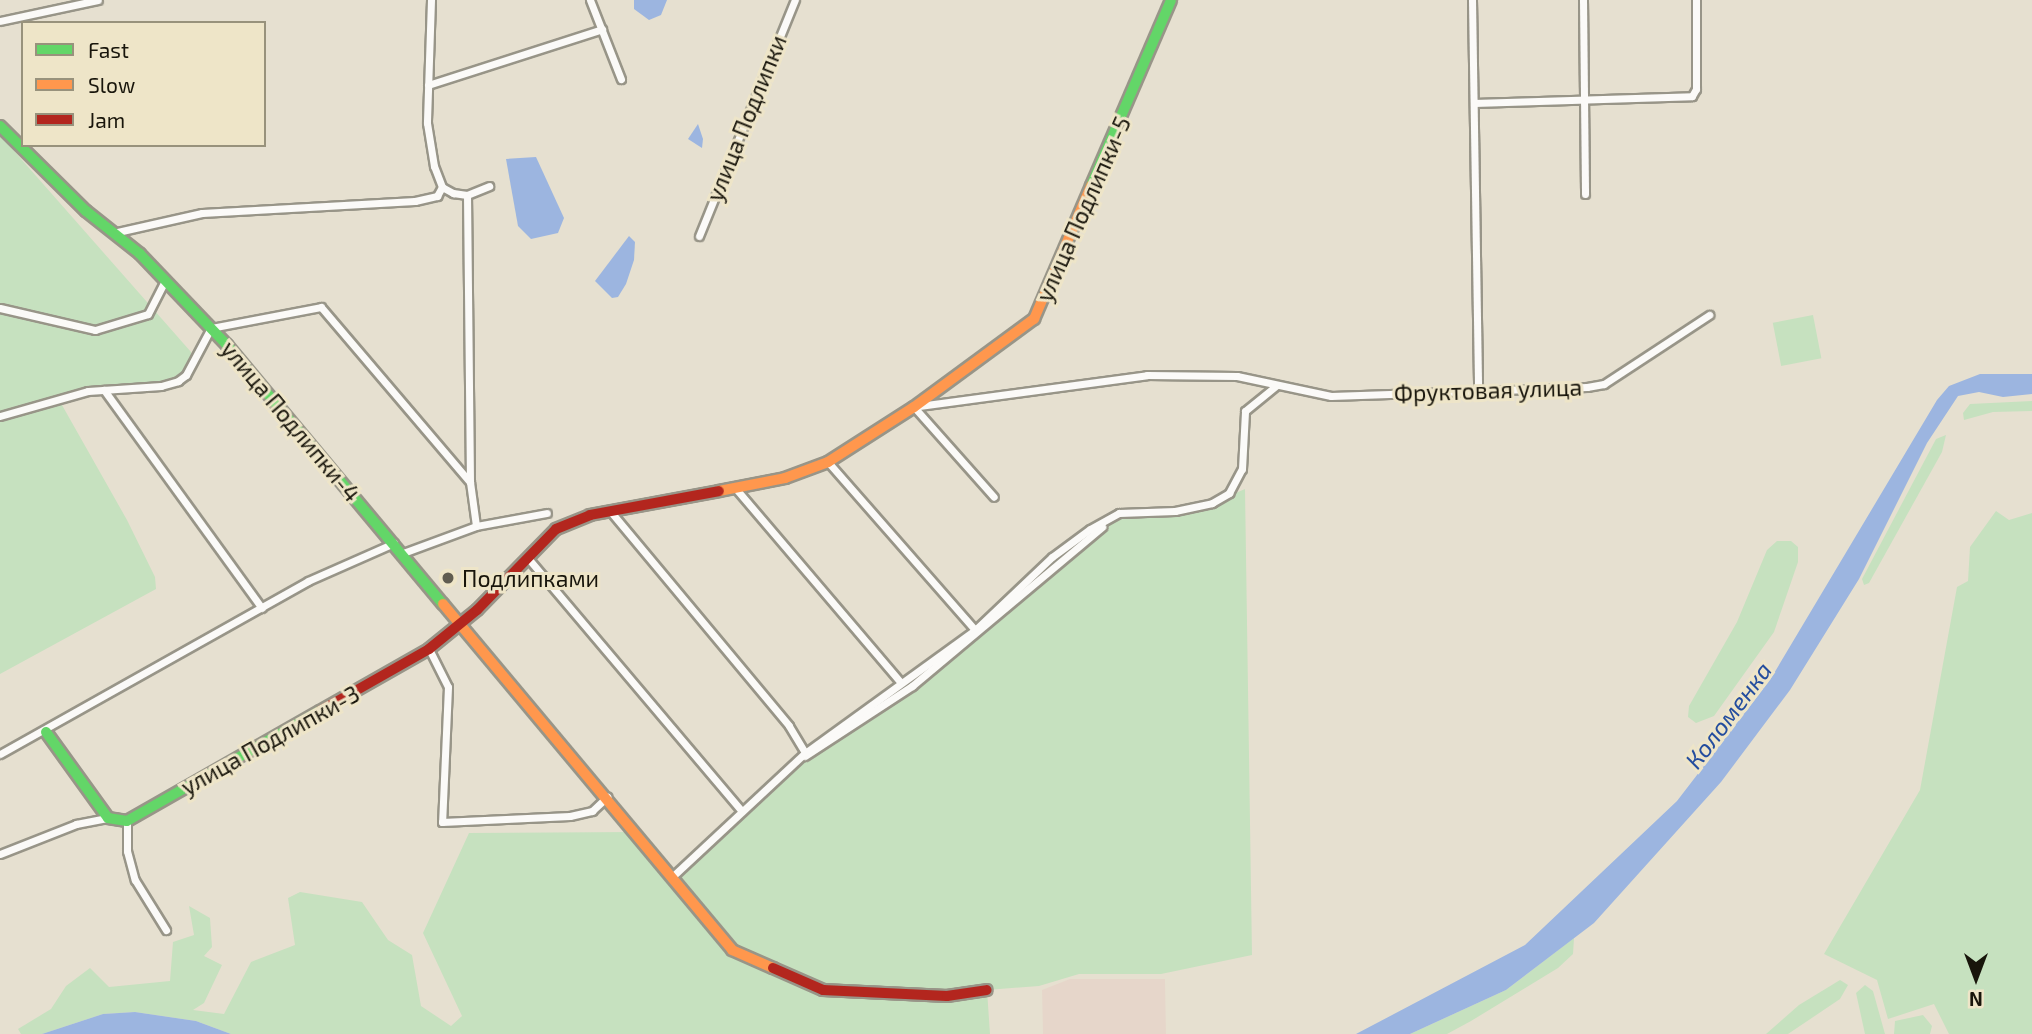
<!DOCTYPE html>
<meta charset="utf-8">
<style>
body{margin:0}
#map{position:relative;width:2032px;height:1034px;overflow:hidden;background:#e6e0d0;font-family:"Exo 2",sans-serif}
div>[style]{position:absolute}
.industrial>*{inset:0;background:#e6d6ca}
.green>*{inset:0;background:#c6e1bf;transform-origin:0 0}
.water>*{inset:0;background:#9cb5e0}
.roads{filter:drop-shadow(2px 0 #989588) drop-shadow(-2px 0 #989588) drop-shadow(0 2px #989588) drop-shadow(0 -2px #989588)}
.street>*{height:7px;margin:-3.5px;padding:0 3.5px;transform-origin:3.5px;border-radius:3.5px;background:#fbfaf8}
.fast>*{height:10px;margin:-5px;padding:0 5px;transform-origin:5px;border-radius:5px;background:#63d668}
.slow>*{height:10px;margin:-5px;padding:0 5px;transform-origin:5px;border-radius:5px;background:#ff974d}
.jam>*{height:10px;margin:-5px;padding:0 5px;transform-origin:5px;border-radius:5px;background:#b3261e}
.dots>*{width:19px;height:19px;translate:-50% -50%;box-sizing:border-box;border:4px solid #eee5c8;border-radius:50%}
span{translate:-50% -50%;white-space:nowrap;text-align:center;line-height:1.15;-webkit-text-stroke:6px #eee5c8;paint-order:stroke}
.street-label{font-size:23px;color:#18150b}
.poi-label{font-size:23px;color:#18150b}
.left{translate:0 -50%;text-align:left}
.water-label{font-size:24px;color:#244d9e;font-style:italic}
.legend{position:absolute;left:21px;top:21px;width:245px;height:126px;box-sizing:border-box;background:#eee5c8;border:2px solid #98927c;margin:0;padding:9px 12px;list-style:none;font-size:21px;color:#18150b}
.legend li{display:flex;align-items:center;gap:14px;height:35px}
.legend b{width:35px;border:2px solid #98927c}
.north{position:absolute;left:1941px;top:943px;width:70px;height:70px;-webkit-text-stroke:5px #eee5c8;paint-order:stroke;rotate:180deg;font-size:19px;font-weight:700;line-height:28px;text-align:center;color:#18150b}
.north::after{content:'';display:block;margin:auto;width:24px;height:32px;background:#18150b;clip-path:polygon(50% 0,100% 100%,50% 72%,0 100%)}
</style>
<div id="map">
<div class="industrial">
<div style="clip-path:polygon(1070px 979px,1165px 979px,1166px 1034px,1043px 1034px,1042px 990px)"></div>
</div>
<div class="green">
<div style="clip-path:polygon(0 135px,191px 352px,192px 363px,177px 381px,58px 398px,127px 520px,155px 577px,156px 589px,0 674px)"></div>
<div style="left:1813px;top:315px;width:44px;height:41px;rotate:79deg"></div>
<div style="clip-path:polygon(2032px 401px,2032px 411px,1993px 412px,1964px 420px,1963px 413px,1970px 404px)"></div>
<div style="clip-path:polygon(1946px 435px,1942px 452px,1869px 583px,1864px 585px,1862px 579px,1936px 439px)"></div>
<div style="clip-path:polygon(1245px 489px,1252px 955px,1161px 974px,1079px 974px,1039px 986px,987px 990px,990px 1034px,231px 1034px,196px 1021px,135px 1012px,103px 1014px,42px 1034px,21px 1034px,18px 1029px,51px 1009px,66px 986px,90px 968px,109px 987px,170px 981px,173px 942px,194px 935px,189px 906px,210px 918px,212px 947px,204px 956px,222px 965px,204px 1003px,193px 1010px,224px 1014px,251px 962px,295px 945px,288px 898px,300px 892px,362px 902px,388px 940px,412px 955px,421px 1006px,451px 1026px,462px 1016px,423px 933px,469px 833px,636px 832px,672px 876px,775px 779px,975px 630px,1052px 557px,1125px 515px,1212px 503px)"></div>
<div style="clip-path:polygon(1996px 511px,2009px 520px,2032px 513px,2032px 1034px,1949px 1034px,1934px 1004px,1888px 1019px,1877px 980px,1824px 954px,1920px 790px,1957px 587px,1968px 581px,1970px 547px)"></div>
<div style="clip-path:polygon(1777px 541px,1791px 541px,1798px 547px,1798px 562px,1774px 632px,1714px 716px,1696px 723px,1688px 717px,1689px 706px,1737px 622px,1767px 550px)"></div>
<div style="clip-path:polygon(1574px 938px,1573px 954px,1558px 968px,1471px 1021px,1447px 1034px,1410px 1034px,1506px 990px)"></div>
<div style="clip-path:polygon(1840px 980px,1848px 985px,1840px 999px,1788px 1034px,1766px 1034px,1799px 1005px)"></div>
<div style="clip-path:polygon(1865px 985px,1873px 991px,1885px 1034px,1865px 1034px,1856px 993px)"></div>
<div style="clip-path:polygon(1923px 1015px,1932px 1026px,1930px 1034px,1894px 1034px,1895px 1021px)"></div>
</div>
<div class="water">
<div style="clip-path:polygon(634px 0,667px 0,661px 15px,649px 20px,634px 9px)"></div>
<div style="clip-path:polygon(698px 124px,703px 139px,702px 148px,688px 139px)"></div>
<div style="clip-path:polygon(536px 157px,564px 218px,558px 233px,531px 239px,518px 226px,506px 159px)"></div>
<div style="clip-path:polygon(629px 236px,635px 242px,634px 260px,626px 284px,618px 297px,612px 298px,595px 281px)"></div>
<div style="clip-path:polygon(1980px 374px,2032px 374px,2032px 394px,2003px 397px,1979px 392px,1958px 396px,1927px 443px,1859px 579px,1790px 690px,1721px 782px,1594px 923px,1506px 990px,1410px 1034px,1356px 1034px,1525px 945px,1677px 801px,1770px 680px,1937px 400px,1949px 386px)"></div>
<div style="clip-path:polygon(135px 1012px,196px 1021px,231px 1034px,42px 1034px,103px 1014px)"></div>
</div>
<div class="roads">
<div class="street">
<div style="left:431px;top:0;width:123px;rotate:91.9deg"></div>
<div style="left:427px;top:123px;width:44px;rotate:80.8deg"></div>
<div style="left:434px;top:166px;width:22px;rotate:69deg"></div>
<div style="left:442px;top:187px;width:13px;rotate:29deg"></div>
<div style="left:453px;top:193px;width:14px;rotate:8deg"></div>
<div style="left:467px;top:195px;width:24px;rotate:-22deg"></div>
<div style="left:590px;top:0;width:85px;rotate:68.6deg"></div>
<div style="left:1472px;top:0;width:393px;rotate:89.1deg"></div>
<div style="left:1583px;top:0;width:194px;rotate:89.4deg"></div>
<div style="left:0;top:21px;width:100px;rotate:-12.1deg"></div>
<div style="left:428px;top:85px;width:183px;rotate:-17.8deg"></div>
<div style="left:1474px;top:103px;width:218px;rotate:-1.8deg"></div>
<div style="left:1692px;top:96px;width:8px;rotate:-60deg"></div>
<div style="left:1696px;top:89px;width:89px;rotate:-90deg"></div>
<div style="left:467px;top:195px;width:287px;rotate:89.4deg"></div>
<div style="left:470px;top:482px;width:44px;rotate:82.2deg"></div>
<div style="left:113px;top:233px;width:91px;rotate:-12.7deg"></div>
<div style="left:202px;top:213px;width:213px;rotate:-3.2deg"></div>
<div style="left:415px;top:201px;width:23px;rotate:-13deg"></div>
<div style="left:437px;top:196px;width:10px;rotate:-61deg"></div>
<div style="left:699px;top:236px;width:255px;rotate:-67.9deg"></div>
<div style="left:0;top:308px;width:98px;rotate:13deg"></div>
<div style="left:95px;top:330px;width:55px;rotate:-16.8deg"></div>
<div style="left:148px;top:314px;width:38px;rotate:-63deg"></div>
<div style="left:104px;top:390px;width:269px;rotate:54.1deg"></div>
<div style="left:919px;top:406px;width:230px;rotate:-7.7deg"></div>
<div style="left:1147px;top:375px;width:90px;rotate:0.6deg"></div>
<div style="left:1237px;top:376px;width:96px;rotate:12deg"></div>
<div style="left:1331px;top:396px;width:256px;rotate:-2deg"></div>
<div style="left:1587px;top:387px;width:17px;rotate:-10deg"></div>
<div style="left:1604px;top:384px;width:126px;rotate:-33.3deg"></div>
<div style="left:914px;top:407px;width:120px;rotate:48.4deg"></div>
<div style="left:0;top:416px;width:91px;rotate:-15.9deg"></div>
<div style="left:88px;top:391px;width:73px;rotate:-3.9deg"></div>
<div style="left:161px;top:386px;width:18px;rotate:-16deg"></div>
<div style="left:178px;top:381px;width:10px;rotate:-37deg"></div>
<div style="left:186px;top:375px;width:53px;rotate:-62deg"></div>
<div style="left:211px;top:328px;width:112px;rotate:-10.8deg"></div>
<div style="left:321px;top:307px;width:230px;rotate:49.6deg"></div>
<div style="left:828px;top:462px;width:223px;rotate:48.8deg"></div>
<div style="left:737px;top:490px;width:253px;rotate:49.6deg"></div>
<div style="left:611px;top:512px;width:278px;rotate:50.2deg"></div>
<div style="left:789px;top:726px;width:31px;rotate:59deg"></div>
<div style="left:403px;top:553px;width:78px;rotate:-20.3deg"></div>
<div style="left:476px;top:526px;width:72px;rotate:-10.4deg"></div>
<div style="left:527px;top:557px;width:331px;rotate:49.8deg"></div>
<div style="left:429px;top:649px;width:42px;rotate:63.4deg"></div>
<div style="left:448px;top:687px;width:135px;rotate:92.5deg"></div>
<div style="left:442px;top:822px;width:128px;rotate:-2.7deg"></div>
<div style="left:570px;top:816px;width:23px;rotate:-13deg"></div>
<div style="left:592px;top:811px;width:21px;rotate:-43deg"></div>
<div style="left:0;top:754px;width:353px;rotate:-29.3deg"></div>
<div style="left:308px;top:581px;width:94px;rotate:-23.8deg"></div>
<div style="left:805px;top:756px;width:128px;rotate:-33.2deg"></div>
<div style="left:912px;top:686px;width:248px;rotate:-39.9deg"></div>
<div style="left:127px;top:821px;width:30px;rotate:90deg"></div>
<div style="left:127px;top:851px;width:30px;rotate:75deg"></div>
<div style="left:135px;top:880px;width:59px;rotate:58.2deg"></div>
<div style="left:0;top:854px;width:82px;rotate:-21.5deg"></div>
<div style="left:76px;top:824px;width:33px;rotate:-11deg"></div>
<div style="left:673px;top:876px;width:180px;rotate:-43deg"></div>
<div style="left:805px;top:753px;width:210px;rotate:-35.9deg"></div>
<div style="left:975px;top:630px;width:106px;rotate:-43.5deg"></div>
<div style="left:1052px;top:557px;width:47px;rotate:-36.4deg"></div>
<div style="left:1090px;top:529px;width:33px;rotate:-29deg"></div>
<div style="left:1119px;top:513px;width:56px;rotate:-2deg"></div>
<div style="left:1175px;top:511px;width:38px;rotate:-12deg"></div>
<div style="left:1212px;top:503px;width:20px;rotate:-30deg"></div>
<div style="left:1229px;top:493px;width:27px;rotate:-62deg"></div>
<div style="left:1242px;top:469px;width:58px;rotate:-87deg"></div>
<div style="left:1245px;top:411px;width:41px;rotate:-39.1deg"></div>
</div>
<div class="fast">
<div style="left:0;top:126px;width:121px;rotate:44.7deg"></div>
<div style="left:86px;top:211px;width:69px;rotate:38.5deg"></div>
<div style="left:140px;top:254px;width:126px;rotate:46.3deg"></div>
<div style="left:227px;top:345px;width:337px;rotate:50.2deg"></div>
<div style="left:1091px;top:186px;width:202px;rotate:-66.7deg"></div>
<div style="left:46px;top:732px;width:106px;rotate:54.2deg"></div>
<div style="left:108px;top:818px;width:19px;rotate:9deg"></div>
<div style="left:127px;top:821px;width:222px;rotate:-29.7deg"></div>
</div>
<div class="slow">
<div style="left:719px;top:491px;width:67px;rotate:-11.1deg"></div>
<div style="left:785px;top:478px;width:46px;rotate:-20.4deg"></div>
<div style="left:828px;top:462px;width:102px;rotate:-32.6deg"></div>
<div style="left:914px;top:407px;width:149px;rotate:-36.3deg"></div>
<div style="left:1034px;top:319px;width:145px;rotate:-66.8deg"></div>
<div style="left:443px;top:604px;width:451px;rotate:50.1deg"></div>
<div style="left:732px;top:950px;width:45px;rotate:23.7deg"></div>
</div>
<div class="jam">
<div style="left:320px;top:711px;width:125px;rotate:-29.6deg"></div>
<div style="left:429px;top:649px;width:62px;rotate:-39.1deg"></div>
<div style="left:477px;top:610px;width:113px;rotate:-45.7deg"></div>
<div style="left:556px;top:529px;width:37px;rotate:-22deg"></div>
<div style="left:590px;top:515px;width:131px;rotate:-10.5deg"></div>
<div style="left:773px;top:968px;width:55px;rotate:23.7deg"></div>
<div style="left:823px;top:990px;width:124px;rotate:2.8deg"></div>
<div style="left:947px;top:996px;width:40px;rotate:-8.5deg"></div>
</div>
</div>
<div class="dots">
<div style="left:448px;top:578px;background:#605c50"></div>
</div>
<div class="street-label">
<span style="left:746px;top:118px;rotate:-68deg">улица Подлипки</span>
<span style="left:1083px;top:209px;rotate:-66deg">улица Подлипки-5</span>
<span style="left:1488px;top:390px;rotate:-2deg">Фруктовая улица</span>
<span style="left:291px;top:421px;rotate:50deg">улица Подлипки-4</span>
<span style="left:270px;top:740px;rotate:-29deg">улица Подлипки-3</span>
</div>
<div class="poi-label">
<span class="left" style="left:462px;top:578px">Подлипками</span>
</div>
<div class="water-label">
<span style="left:1728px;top:715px;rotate:-53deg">Коломенка</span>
</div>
<ul class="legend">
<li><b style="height:9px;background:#63d668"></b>Fast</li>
<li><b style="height:9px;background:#ff974d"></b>Slow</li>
<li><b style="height:9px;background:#b3261e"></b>Jam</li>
</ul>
<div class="north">N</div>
</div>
